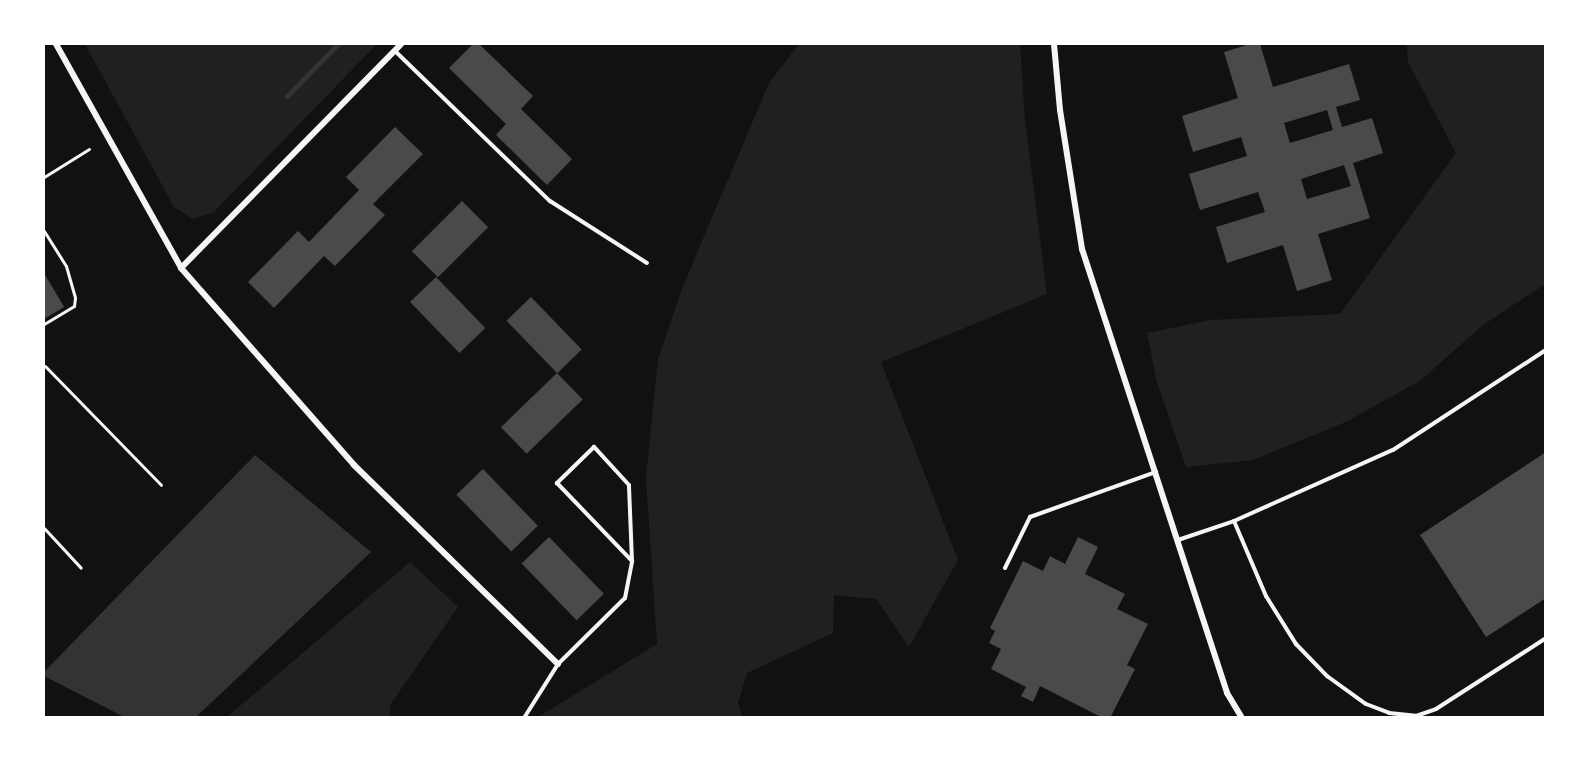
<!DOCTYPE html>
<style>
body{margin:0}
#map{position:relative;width:1589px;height:761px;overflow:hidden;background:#111;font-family:Karla,sans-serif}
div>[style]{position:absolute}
.green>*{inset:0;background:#202020}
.water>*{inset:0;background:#333}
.stream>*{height:5px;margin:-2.5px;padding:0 2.5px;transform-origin:2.5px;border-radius:2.5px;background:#333}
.building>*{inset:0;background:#4a4a4a;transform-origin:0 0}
.path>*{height:3px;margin:-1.5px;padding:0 1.5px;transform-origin:1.5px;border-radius:1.5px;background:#f5f5f5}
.service>*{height:4px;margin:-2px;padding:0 2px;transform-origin:2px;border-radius:2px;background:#f5f5f5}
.minor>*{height:6px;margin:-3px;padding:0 3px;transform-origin:3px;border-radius:3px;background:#f5f5f5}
span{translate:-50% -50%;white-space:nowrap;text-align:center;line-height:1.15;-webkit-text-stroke:5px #fff;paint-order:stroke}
.frame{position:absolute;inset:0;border:45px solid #fff;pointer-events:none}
</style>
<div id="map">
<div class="green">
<div style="clip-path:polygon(85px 44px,377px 44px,213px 213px,192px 219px,174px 207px)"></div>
<div style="clip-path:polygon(799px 44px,1020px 44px,1025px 120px,1047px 294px,881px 362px,958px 560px,909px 647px,876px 599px,834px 595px,833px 633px,747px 673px,738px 703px,742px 717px,538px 717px,657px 644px,646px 478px,658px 359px,683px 286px,769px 83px)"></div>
<div style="clip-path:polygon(1407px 44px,1545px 44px,1545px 284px,1483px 325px,1421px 380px,1348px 421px,1253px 460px,1186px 467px,1157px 382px,1147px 333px,1211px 320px,1340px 314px,1456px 153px,1408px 62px)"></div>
<div style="clip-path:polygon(410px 562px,458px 607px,390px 705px,390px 717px,227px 717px)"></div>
</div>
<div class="water">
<div style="clip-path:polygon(255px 455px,371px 552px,196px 717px,124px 717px,44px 676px,44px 672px)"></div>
</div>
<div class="stream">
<div style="left:287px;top:96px;width:73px;rotate:-45.6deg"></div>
</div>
<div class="building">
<div style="clip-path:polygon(473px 44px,479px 44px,533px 96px,521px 109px,572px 159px,547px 185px,496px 135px,506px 124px,449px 68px)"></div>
<div style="clip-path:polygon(evenodd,1250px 44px,1260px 44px,1273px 87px,1349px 64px,1360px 100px,1336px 107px,1342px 127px,1372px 118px,1383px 153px,1353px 163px,1370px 218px,1318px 234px,1332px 280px,1297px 291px,1283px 245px,1227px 263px,1216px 227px,1265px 212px,1258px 192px,1200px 210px,1189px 174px,1247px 156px,1241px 137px,1193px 152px,1182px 116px,1238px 98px,1224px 52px,1250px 44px,1327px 110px,1333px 130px,1290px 143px,1284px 123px,1327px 110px,1250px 44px,1344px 165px,1351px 186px,1307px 199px,1301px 179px,1344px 165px)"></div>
<div style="clip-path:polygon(395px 127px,423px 154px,373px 204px,385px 215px,335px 266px,324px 256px,274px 308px,248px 282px,298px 231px,309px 242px,359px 190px,346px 177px)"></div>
<div style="left:462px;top:201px;width:37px;height:71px;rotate:45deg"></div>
<div style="clip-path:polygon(44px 273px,64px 307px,44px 319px)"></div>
<div style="left:436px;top:277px;width:71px;height:36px;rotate:46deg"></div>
<div style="left:531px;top:297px;width:73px;height:34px;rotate:46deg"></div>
<div style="left:557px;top:373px;width:37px;height:78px;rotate:46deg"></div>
<div style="clip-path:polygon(1546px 452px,1546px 598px,1486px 637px,1420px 535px)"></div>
<div style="left:483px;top:469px;width:79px;height:37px;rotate:46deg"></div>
<div style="left:549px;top:537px;width:79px;height:38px;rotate:46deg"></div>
<div style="clip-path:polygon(1078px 537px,1098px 547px,1085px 574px,1125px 594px,1117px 609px,1148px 624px,1127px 665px,1135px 669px,1110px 718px,1103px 718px,1040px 686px,1033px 702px,1021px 696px,1026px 687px,991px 669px,1001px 649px,989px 643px,995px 631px,990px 628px,1023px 561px,1043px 571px,1050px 556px,1065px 564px)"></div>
</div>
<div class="path">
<div style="left:44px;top:177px;width:53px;rotate:-31.9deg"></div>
<div style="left:44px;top:231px;width:41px;rotate:57.8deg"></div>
<div style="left:66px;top:266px;width:33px;rotate:74deg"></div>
<div style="left:75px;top:298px;width:8px;rotate:97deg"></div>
<div style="left:74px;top:306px;width:35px;rotate:149deg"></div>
<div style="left:45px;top:366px;width:166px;rotate:45.7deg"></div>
<div style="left:44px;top:528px;width:54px;rotate:47.2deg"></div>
</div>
<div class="service">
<div style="left:395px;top:51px;width:216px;rotate:44.1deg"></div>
<div style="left:550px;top:201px;width:115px;rotate:32.6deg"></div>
<div style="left:1234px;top:521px;width:82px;rotate:66.9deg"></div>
<div style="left:1266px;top:596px;width:57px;rotate:58deg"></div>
<div style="left:1296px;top:644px;width:45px;rotate:45.9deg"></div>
<div style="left:1327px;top:676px;width:48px;rotate:35.7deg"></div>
<div style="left:1366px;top:704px;width:25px;rotate:21deg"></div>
<div style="left:1389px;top:713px;width:27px;rotate:6deg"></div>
<div style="left:1416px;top:716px;width:21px;rotate:-19deg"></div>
<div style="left:1436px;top:709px;width:131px;rotate:-32.8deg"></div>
<div style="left:1178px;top:540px;width:59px;rotate:-18.7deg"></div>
<div style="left:1234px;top:521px;width:174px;rotate:-24.1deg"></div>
<div style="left:1393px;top:450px;width:183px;rotate:-33.2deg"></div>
<div style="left:1005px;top:568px;width:57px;rotate:-63.9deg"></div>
<div style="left:1030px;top:517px;width:134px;rotate:-19.7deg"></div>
<div style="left:524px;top:718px;width:64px;rotate:-57.8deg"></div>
<div style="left:558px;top:664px;width:94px;rotate:-44.6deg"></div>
<div style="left:625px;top:598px;width:38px;rotate:-79deg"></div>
<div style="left:632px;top:561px;width:76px;rotate:-92.3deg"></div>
<div style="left:629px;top:485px;width:52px;rotate:-132.6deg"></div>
<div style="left:594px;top:447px;width:52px;rotate:135.8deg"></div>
<div style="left:557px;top:483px;width:108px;rotate:46.1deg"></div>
</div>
<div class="minor">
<div style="left:56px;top:44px;width:257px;rotate:60.8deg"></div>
<div style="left:181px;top:268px;width:262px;rotate:48.7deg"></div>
<div style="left:354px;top:465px;width:285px;rotate:44.3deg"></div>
<div style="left:1054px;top:44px;width:66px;rotate:84.8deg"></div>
<div style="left:1060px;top:110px;width:141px;rotate:81deg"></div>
<div style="left:1082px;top:249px;width:467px;rotate:71.9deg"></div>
<div style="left:1227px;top:693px;width:29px;rotate:59deg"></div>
<div style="left:181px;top:268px;width:314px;rotate:-45.5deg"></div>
</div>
<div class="frame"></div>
</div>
